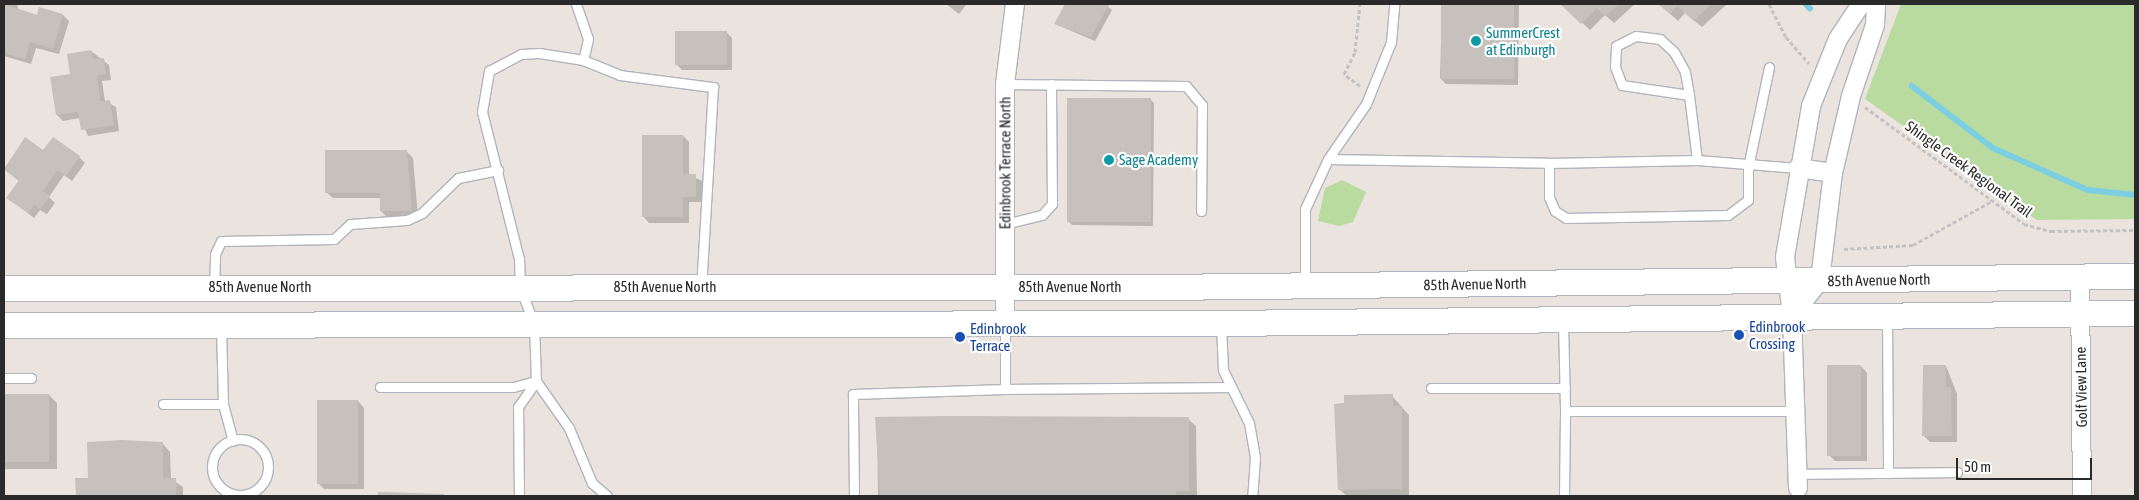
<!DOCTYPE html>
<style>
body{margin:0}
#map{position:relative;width:2139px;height:500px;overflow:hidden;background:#ebe4de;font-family:"Asap Condensed",sans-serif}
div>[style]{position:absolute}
.green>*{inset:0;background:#b9dba0}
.shadow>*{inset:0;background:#0003}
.stream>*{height:5.5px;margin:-2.75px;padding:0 2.75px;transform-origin:2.75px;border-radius:2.75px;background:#7ccfe1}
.building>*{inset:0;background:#c6c1bd;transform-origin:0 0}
.path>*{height:3px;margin-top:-1.5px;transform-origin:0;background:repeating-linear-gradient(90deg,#c3c3c3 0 4px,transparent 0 6.5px)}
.roads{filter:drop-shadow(1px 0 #b1b4bc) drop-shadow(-1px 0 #b1b4bc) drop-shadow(0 1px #b1b4bc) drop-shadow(0 -1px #b1b4bc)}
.lane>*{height:9px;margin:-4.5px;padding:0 4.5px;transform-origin:4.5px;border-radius:4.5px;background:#fff}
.lane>.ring{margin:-4.5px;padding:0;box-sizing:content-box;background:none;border:9px solid #fff;border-radius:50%}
.street>*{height:18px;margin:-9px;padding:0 9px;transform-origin:9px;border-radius:9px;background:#fff}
.secondary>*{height:25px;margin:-12.5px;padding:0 12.5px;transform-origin:12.5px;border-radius:12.5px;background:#fff}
.dots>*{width:14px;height:14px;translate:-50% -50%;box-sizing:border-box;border:2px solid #fff;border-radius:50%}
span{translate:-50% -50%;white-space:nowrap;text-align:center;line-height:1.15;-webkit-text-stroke:4.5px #fff;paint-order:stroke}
.culture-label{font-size:15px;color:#0d838f}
.left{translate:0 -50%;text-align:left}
.street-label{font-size:15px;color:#2a2a2a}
.transit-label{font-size:15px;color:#164399}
.frame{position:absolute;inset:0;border:5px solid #2a2a2a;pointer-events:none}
.scale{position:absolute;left:1956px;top:458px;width:136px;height:22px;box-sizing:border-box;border:2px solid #2a2a2a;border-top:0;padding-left:6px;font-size:15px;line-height:18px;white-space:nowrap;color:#2a2a2a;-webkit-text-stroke:4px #fff;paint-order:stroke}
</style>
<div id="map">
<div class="green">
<div style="clip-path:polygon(1901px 4px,2135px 4px,2135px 219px,2037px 220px,1865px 99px)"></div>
<div style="clip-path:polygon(1342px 180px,1366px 192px,1353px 222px,1339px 226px,1318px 221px,1325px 188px)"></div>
</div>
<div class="shadow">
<div style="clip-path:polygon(4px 4px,17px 4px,19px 12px,38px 17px,63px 15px,69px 21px,59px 54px,36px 48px,31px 64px,4px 56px)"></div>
<div style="clip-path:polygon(946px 4px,967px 4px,959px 14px)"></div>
<div style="clip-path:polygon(1066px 4px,1104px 4px,1112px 10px,1095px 41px,1055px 24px)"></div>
<div style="clip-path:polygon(1442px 4px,1519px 4px,1518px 85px,1446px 84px,1440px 78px)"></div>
<div style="clip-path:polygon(1562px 4px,1635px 4px,1614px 23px,1605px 15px,1590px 30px)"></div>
<div style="clip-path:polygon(1659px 4px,1725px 4px,1726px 5px,1702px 27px,1685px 13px,1678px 21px)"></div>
<div style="clip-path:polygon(726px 32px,732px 38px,732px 70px,682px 70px,676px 64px)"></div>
<div style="clip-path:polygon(91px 51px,109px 65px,111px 80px,102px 81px,105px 101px,116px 107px,119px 131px,88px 136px,80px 118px,63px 121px,57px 115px,71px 75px)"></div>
<div style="clip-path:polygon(1150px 99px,1154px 103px,1153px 226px,1072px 225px,1068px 221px)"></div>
<div style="clip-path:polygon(683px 136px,689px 142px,689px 175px,702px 181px,702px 202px,689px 202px,689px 223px,649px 223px,643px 216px)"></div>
<div style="clip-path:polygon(25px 138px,44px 151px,79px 157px,85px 163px,72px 181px,64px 175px,49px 197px,55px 203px,47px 214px,40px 210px,34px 218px,8px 198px,19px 181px,4px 169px)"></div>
<div style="clip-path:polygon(407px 152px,413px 158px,418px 217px,387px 217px,381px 211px,381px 198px,333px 198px,326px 192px)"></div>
<div style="clip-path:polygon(1861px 366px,1867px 373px,1867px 461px,1835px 461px,1829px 455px)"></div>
<div style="clip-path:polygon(1946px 366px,1957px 394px,1957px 442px,1930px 442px,1924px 436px)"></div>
<div style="clip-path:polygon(4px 395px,49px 395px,57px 403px,57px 469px,4px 469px)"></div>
<div style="clip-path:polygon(1392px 396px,1409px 415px,1409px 496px,1347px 496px,1339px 489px,1345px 404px)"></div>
<div style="clip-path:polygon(358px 401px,364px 408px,364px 489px,324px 489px,318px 483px)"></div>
<div style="clip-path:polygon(877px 418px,1188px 419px,1196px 426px,1197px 496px,878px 496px)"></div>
<div style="clip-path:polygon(163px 444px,170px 452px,171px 479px,183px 487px,183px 496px,77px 496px,77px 479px,89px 479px)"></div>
<div style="clip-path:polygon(379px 493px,444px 495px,445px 496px,379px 496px)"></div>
</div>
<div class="stream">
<div style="left:1806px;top:4px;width:6px;rotate:45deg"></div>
<div style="left:1912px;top:86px;width:102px;rotate:37.4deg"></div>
<div style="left:1993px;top:148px;width:104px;rotate:23.9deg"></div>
<div style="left:2088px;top:190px;width:47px;rotate:6.1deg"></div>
</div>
<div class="building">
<div style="clip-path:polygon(4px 4px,37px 15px,39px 7px,63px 14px,53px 49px,30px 42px,25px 59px,4px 53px)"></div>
<div style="clip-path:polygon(1065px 4px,1107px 4px,1109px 5px,1091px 37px,1054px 24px)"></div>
<div style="left:1441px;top:4px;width:73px;height:75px"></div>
<div style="clip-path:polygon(1560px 4px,1619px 4px,1605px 16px,1597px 8px,1581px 24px)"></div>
<div style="clip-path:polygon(1658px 4px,1711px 4px,1694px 21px,1677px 6px,1670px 14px)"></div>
<div style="left:675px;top:31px;width:52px;height:34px"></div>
<div style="clip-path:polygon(91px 50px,93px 59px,104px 58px,106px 74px,97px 75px,100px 101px,110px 100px,114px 125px,81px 130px,78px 112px,56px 115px,50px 77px,70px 74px,67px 54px)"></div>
<div style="left:1067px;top:98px;width:84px;height:124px"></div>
<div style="clip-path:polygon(642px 135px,683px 135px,683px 174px,696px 174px,696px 197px,683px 197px,683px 217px,642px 217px)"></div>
<div style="clip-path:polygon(25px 137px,43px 150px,53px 137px,80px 156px,66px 176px,57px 170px,43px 191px,50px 196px,40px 209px,34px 205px,28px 213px,6px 198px,19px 180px,4px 170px)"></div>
<div style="clip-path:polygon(325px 150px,407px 150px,412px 211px,380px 211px,380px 193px,325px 193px)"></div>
<div style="left:1827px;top:365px;width:34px;height:91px"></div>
<div style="clip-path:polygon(1923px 365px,1946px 365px,1946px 387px,1951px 387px,1952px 436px,1922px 436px)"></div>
<div style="left:4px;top:394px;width:45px;height:68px"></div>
<div style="clip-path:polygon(1393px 394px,1393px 406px,1402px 406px,1402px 489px,1338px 490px,1334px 404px,1344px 403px,1344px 395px)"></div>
<div style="left:317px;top:400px;width:41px;height:84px"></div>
<div style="clip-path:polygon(946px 416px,1189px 417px,1189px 491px,1176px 491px,1176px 496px,880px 496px,875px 417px)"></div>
<div style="clip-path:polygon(121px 440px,163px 442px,163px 478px,176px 478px,176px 496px,76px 496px,75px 478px,88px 478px,87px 442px)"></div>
<div style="clip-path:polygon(378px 492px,444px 494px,444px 496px,378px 496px)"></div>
</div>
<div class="path">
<div style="left:1769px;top:4px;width:37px;rotate:63deg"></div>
<div style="left:1786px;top:37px;width:35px;rotate:49deg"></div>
<div style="left:1360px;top:86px;width:20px;rotate:-143deg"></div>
<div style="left:1344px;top:74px;width:25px;rotate:-63deg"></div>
<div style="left:1355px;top:52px;width:48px;rotate:-84.1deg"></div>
<div style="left:1865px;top:107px;width:197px;rotate:36.3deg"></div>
<div style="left:2024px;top:224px;width:28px;rotate:15deg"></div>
<div style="left:2051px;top:231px;width:84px;rotate:-0.7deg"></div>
<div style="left:1844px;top:249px;width:69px;rotate:-3.3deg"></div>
<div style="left:1913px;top:245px;width:90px;rotate:-29.1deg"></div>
</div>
<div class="roads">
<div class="lane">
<div style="left:576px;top:4px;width:37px;rotate:71deg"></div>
<div style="left:588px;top:39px;width:22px;rotate:103deg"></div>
<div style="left:1005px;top:84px;width:181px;rotate:0.6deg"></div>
<div style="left:1186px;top:86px;width:25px;rotate:50deg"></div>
<div style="left:1202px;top:105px;width:106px;rotate:90.5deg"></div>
<div style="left:1689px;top:95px;width:68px;rotate:-171.5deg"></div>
<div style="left:1622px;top:85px;width:19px;rotate:-111deg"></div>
<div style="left:1615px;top:67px;width:21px;rotate:-87deg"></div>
<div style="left:1616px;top:46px;width:22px;rotate:-27deg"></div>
<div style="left:1636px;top:36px;width:24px;rotate:7deg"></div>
<div style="left:1660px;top:39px;width:19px;rotate:43deg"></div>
<div style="left:1674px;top:52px;width:23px;rotate:61deg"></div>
<div style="left:1685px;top:72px;width:23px;rotate:80deg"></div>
<div style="left:1689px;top:95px;width:65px;rotate:83deg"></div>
<div style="left:1328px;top:159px;width:221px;rotate:1deg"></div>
<div style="left:1549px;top:163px;width:148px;rotate:-1.2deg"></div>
<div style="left:1697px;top:160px;width:101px;rotate:4.5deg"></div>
<div style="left:1549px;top:163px;width:34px;rotate:90deg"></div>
<div style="left:1549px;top:197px;width:15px;rotate:67deg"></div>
<div style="left:1555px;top:211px;width:13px;rotate:32deg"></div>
<div style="left:1566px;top:218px;width:162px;rotate:-1.1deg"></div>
<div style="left:1728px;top:215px;width:25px;rotate:-37deg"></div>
<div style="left:1748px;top:200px;width:33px;rotate:-90deg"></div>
<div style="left:1748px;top:167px;width:102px;rotate:-78.1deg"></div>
<div style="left:1005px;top:224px;width:38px;rotate:-14deg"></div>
<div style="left:1042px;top:215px;width:15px;rotate:-48deg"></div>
<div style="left:1052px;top:204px;width:120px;rotate:-90.5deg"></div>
<div style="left:1305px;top:283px;width:74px;rotate:-90deg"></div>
<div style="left:1305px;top:209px;width:55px;rotate:-65.3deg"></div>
<div style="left:1328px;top:159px;width:67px;rotate:-55.4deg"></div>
<div style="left:1366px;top:104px;width:67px;rotate:-68deg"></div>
<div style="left:1391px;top:42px;width:38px;rotate:-85deg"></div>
<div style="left:214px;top:287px;width:33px;rotate:-88deg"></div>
<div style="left:215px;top:254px;width:14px;rotate:-65deg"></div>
<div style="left:221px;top:241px;width:113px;rotate:-1deg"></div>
<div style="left:334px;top:239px;width:22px;rotate:-43deg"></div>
<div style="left:350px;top:224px;width:57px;rotate:-4deg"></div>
<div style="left:407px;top:220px;width:17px;rotate:-25deg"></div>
<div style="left:422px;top:213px;width:50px;rotate:-44.2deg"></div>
<div style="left:458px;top:178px;width:41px;rotate:-11.3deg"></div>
<div style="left:1887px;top:318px;width:155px;rotate:89.6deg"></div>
<div style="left:1563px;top:320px;width:91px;rotate:88.7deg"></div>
<div style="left:1565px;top:411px;width:229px"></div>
<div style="left:1221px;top:324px;width:46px;rotate:87.5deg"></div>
<div style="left:1223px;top:370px;width:59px;rotate:63.9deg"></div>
<div style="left:1249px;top:423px;width:35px;rotate:80deg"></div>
<div style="left:1255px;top:457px;width:39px;rotate:94deg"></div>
<div style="left:4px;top:378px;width:27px"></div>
<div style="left:380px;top:387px;width:133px"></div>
<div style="left:513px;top:387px;width:24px;rotate:-15deg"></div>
<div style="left:1431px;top:388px;width:134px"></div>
<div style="left:1005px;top:389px;width:224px;rotate:-0.5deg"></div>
<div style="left:163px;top:404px;width:60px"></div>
<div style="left:223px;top:404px;width:79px;rotate:-91.5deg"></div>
<div style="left:223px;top:404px;width:38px;rotate:75deg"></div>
<div class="ring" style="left:212px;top:439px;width:47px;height:47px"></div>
<div style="left:1797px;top:474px;width:160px;rotate:-0.7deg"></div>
<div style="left:519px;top:496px;width:89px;rotate:-90.6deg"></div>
<div style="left:518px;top:407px;width:32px;rotate:-55deg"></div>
<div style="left:607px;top:496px;width:20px;rotate:-139deg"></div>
<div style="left:592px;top:483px;width:60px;rotate:-112.7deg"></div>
<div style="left:569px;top:428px;width:57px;rotate:-125.1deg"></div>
<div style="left:536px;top:381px;width:57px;rotate:-92deg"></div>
<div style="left:534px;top:324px;width:40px;rotate:-111deg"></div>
<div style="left:520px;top:287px;width:28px;rotate:-92deg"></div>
<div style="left:519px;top:259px;width:152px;rotate:-104.1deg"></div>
<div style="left:482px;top:112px;width:42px;rotate:-80.3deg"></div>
<div style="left:489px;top:71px;width:36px;rotate:-28deg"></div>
<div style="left:521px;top:54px;width:18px;rotate:-3deg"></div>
<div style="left:539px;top:53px;width:45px;rotate:9deg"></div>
<div style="left:583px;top:60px;width:40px;rotate:22deg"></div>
<div style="left:620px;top:75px;width:94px;rotate:7.4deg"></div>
<div style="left:713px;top:87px;width:200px;rotate:93.4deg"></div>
<div style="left:854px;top:496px;width:102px;rotate:-90.6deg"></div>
<div style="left:853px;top:394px;width:152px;rotate:-1.9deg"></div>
<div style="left:1005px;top:389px;width:63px;rotate:-90deg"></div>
<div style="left:1564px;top:496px;width:85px;rotate:-89.3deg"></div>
</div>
<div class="street">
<div style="left:1798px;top:168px;width:35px;rotate:8deg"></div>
<div style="left:2080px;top:277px;width:219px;rotate:89.5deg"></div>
<div style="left:1792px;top:316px;width:46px;rotate:-52.1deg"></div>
<div style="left:1820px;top:280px;width:108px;rotate:-83.1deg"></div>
<div style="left:1833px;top:173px;width:79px;rotate:-76.8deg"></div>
<div style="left:1851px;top:96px;width:75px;rotate:-71.3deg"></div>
<div style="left:1875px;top:25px;width:21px;rotate:-87deg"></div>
<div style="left:1005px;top:323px;width:239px;rotate:-90deg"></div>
<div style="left:1005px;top:84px;width:81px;rotate:-82.9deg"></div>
<div style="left:1798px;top:488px;width:172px;rotate:-92deg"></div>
<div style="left:1792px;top:316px;width:59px;rotate:-96.8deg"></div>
<div style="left:1785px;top:257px;width:153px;rotate:-80.2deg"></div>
<div style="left:1811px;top:106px;width:72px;rotate:-68.1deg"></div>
<div style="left:1838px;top:39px;width:42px;rotate:-56.7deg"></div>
</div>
<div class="secondary">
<div style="left:4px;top:288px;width:1155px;rotate:-0.05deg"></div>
<div style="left:1159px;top:287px;width:976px;rotate:-0.65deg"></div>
<div style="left:4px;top:325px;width:1217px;rotate:-0.09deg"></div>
<div style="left:1221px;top:323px;width:914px;rotate:-0.63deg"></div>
</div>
</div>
<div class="dots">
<div style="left:1476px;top:41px;background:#0f9aa8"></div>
<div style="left:1109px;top:160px;background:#0f9aa8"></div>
<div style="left:1739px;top:335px;background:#1a4fb4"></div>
<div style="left:960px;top:337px;background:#1a4fb4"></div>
</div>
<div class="culture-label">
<span class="left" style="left:1486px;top:41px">SummerCrest<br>at Edinburgh</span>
<span class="left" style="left:1119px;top:160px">Sage Academy</span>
</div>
<div class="street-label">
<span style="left:1005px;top:163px;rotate:-90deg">Edinbrook Terrace North</span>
<span style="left:1969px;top:169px;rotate:36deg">Shingle Creek Regional Trail</span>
<span style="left:1879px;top:280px;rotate:-1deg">85th Avenue North</span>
<span style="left:1475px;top:284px;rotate:-1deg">85th Avenue North</span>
<span style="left:260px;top:287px">85th Avenue North</span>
<span style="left:665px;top:287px">85th Avenue North</span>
<span style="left:1070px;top:287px">85th Avenue North</span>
<span style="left:2081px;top:387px;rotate:-91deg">Golf View Lane</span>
</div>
<div class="transit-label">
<span class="left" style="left:1749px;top:335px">Edinbrook<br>Crossing</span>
<span class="left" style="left:970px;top:337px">Edinbrook<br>Terrace</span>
</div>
<div class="frame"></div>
<div class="scale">50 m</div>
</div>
